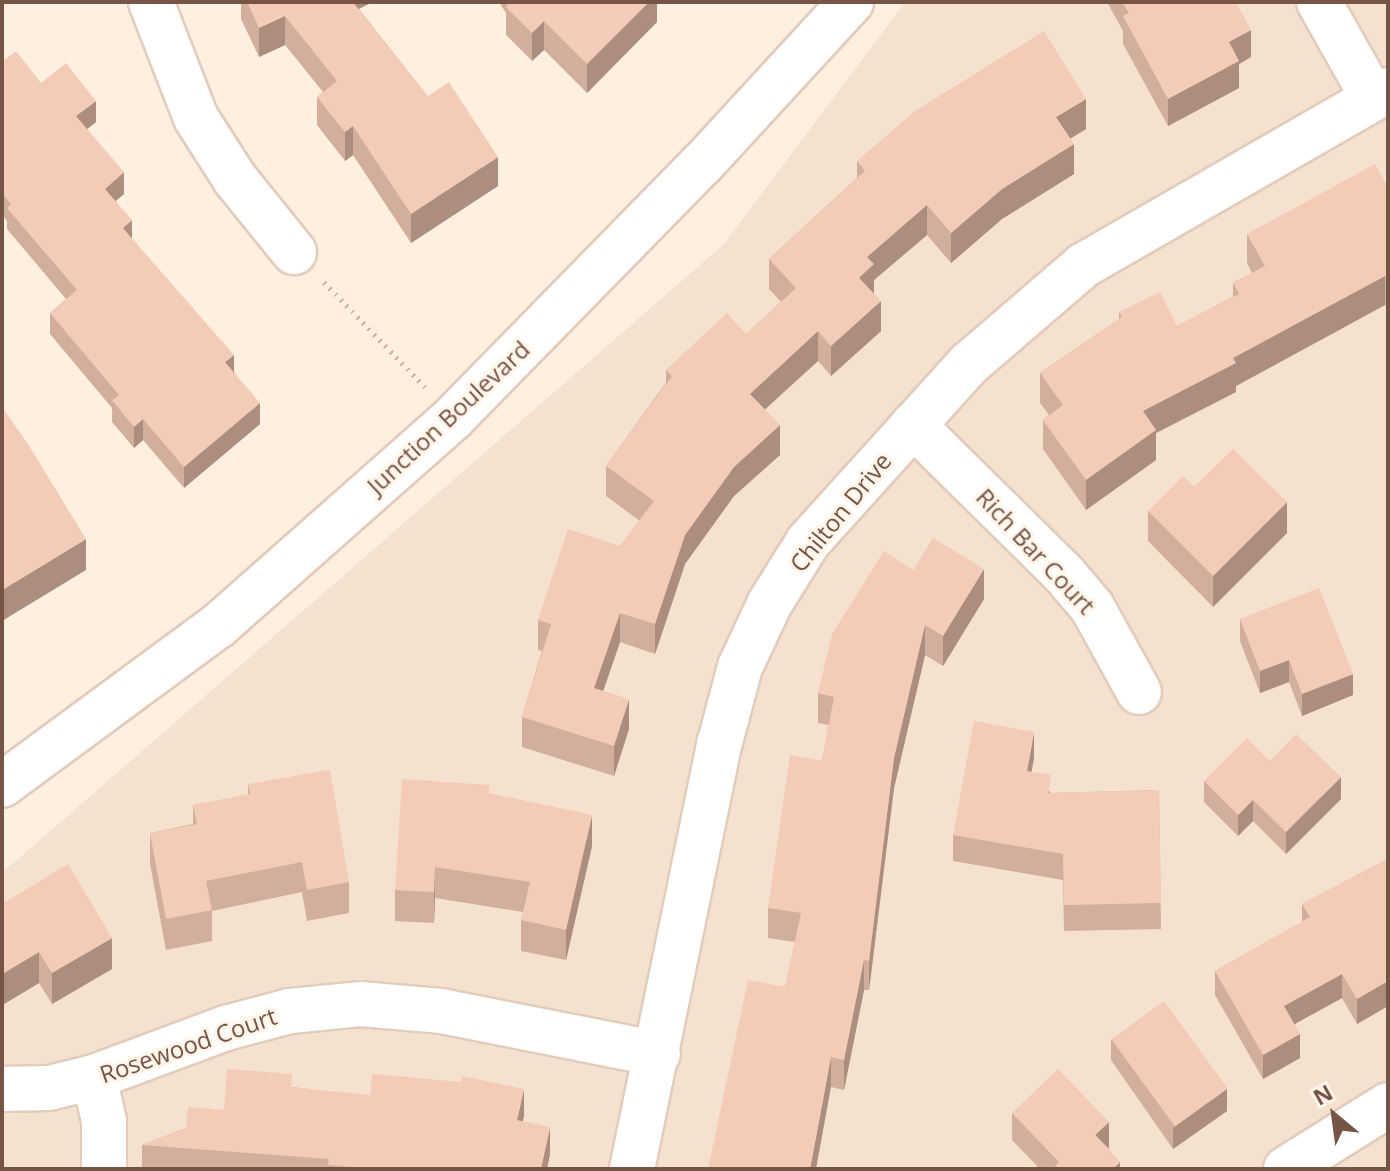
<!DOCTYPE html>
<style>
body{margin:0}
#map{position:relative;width:1390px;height:1171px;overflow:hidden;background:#fdf0e1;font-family:"Open Sans",sans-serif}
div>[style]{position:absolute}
.residential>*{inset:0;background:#f5e1cf}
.path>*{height:5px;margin-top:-2.5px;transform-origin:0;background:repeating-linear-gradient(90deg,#d9af9a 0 2px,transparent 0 8px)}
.roads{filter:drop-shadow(2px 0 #e2ccbc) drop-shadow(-2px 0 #e2ccbc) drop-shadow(0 2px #e2ccbc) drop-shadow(0 -2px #e2ccbc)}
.street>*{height:44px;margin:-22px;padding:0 22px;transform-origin:22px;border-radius:22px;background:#fff}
.secondary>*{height:44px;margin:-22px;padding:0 22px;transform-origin:22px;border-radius:22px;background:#fff}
.wall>*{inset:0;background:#d2af9d}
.shaded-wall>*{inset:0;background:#ab8e80}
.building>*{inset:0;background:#f4cbb7;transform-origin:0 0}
span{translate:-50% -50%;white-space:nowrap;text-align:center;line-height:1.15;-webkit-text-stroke:6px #fff5e8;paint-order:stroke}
.street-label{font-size:24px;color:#765446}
.frame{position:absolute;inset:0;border:4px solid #765446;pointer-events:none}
.north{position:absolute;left:1294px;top:1075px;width:80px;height:80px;-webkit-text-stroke:6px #fff5e8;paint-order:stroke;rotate:331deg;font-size:22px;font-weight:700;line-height:32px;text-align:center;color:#765446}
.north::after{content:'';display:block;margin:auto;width:28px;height:36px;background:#765446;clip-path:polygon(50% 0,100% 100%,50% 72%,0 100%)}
</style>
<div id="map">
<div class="residential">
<div style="clip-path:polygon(905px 2px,1388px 2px,1388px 1169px,2px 1169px,2px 873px,724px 244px)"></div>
</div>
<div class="path">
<div style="left:324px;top:282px;width:146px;rotate:46.1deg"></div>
</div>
<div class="roads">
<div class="street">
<div style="left:151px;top:2px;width:124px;rotate:68.8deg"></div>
<div style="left:196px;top:118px;width:72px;rotate:57.4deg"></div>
<div style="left:235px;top:179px;width:94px;rotate:51.1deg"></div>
<div style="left:1319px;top:2px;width:110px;rotate:60.6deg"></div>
<div style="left:913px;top:425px;width:212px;rotate:44.6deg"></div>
<div style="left:1064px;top:574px;width:43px;rotate:49.7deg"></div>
<div style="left:1092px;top:607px;width:97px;rotate:61.1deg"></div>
<div style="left:94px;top:1077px;width:45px;rotate:77.2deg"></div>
<div style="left:104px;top:1121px;width:48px;rotate:90deg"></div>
<div style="left:2px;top:1089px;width:47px;rotate:-1.2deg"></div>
<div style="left:49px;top:1088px;width:46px;rotate:-13.7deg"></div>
<div style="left:94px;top:1077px;width:141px;rotate:-20.4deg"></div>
<div style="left:226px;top:1028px;width:66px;rotate:-14.9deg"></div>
<div style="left:290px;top:1011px;width:70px;rotate:-5.7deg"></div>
<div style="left:360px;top:1004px;width:81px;rotate:4.9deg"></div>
<div style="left:441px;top:1011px;width:221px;rotate:11.2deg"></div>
<div style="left:632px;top:1169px;width:436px;rotate:-78.4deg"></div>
<div style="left:720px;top:742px;width:78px;rotate:-75.1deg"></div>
<div style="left:740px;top:667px;width:71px;rotate:-64.9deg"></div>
<div style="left:770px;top:603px;width:72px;rotate:-58.1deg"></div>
<div style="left:808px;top:542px;width:241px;rotate:-47.9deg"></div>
<div style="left:970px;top:363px;width:150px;rotate:-40.7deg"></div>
<div style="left:1084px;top:265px;width:351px;rotate:-29.9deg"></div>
<div style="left:1286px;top:1169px;width:120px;rotate:-32.1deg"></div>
</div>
<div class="secondary">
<div style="left:2px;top:785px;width:268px;rotate:-36.4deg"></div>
<div style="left:218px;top:626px;width:314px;rotate:-41.5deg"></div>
<div style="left:453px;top:418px;width:357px;rotate:-45.6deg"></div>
<div style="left:703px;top:163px;width:219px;rotate:-47.4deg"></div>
</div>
</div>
<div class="wall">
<div style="clip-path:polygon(241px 2px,371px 2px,359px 9px,498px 186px,411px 243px,353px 155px,345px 161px,317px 125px,317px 97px,323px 92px,285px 45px,259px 57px,241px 19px)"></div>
<div style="clip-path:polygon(499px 2px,657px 2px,657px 22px,587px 93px,544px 50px,532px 61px,506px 35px,506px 13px)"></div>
<div style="clip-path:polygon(1107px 2px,1236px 2px,1251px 57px,1239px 64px,1239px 88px,1168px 126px,1123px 44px,1123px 31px)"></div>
<div style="clip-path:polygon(2px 62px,41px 83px,96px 122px,87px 129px,124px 194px,116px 201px,132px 239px,234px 371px,260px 424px,184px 488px,143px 440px,134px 448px,112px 422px,112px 408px,50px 334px,50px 313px,66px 299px,7px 229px,7px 221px,2px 214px)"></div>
<div style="clip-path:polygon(1086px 129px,1070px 139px,1074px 174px,1002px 219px,951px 263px,927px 235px,874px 280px,874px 294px,881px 331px,831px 376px,818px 361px,765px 409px,780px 455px,734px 496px,685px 564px,655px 654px,620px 642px,603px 691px,629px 729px,614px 776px,522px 747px,522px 717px,542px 651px,538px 650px,538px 620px,620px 546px,640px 521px,606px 496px,606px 466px,666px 383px,666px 370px,746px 334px,781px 302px,769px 289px,769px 259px,857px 178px,857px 161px)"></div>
<div style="clip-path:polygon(1388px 188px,1388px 308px,1385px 305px,1236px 386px,1236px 392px,1156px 433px,1156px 460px,1086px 510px,1043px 449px,1043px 420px,1049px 415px,1040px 403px,1040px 373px,1119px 319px,1119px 312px,1177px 326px,1233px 297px,1233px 283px,1252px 273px,1247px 263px,1247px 234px)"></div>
<div style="clip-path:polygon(1194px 487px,1287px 533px,1213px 607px,1148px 541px,1148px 511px)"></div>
<div style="clip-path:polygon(913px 570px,984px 599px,943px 666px,925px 655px,894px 788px,869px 990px,864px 990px,844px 1090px,831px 1087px,785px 987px,795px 942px,768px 938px,768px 908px,822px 761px,829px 725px,818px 723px,818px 693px)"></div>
<div style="clip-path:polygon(1240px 619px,1353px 695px,1302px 716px,1289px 682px,1260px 693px,1240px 641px)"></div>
<div style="clip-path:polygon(1034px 758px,1031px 772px,1051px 793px,1159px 790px,1161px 929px,1064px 931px,1063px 880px,953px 861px,953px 835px)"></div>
<div style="clip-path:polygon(1204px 781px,1341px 799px,1286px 854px,1253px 821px,1238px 836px,1204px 802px)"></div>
<div style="clip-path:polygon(248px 784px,349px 882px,349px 913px,307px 921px,302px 892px,212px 911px,212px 941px,166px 950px,150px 864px,150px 833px,193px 824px,193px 805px,248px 795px)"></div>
<div style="clip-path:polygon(489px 793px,592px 846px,566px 960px,521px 951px,521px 920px,523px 912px,435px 898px,434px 923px,395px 921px,395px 890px)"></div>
<div style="clip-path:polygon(1388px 859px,1388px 1006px,1357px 1024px,1342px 998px,1294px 1024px,1300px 1058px,1263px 1079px,1215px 995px,1215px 971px,1302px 922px,1302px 904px)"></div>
<div style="clip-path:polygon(2px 904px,112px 969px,52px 1004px,39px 983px,4px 1004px,2px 1001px)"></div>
<div style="clip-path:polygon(1111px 1039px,1227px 1111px,1173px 1149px,1111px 1060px)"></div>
<div style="clip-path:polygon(292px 1087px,524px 1116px,522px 1121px,550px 1154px,547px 1169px,142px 1169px,142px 1145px,186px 1128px,224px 1110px)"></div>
<div style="clip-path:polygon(1012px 1113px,1108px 1149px,1120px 1169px,1040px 1169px,1012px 1140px)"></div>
</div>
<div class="shaded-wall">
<div style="clip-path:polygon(342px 2px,371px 2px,371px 3px,342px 17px)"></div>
<div style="clip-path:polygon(649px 2px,657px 2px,657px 22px,587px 93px,587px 64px)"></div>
<div style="clip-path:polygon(285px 16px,285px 45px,259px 57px,259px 28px)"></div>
<div style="clip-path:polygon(544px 21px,544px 50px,532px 61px,532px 33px)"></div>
<div style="clip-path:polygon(1251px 30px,1251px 57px,1239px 64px,1239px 88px,1168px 126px,1168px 99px,1229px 42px)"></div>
<div style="clip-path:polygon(1086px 99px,1086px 129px,1056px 147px,1056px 117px)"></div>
<div style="clip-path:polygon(96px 101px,96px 122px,76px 138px,76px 116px)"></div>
<div style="clip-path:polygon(353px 126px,353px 155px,345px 161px,345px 132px)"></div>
<div style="clip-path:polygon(1074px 144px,1074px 174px,1002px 219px,951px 263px,951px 233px,1002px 189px)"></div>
<div style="clip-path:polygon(498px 157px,498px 186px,411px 243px,411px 214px)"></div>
<div style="clip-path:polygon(124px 172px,124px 194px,105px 210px,105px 189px)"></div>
<div style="clip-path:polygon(927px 205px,927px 235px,874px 280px,874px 294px,859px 278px,867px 257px)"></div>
<div style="clip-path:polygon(132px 220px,132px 242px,123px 228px)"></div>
<div style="clip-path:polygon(1385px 276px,1385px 305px,1236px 386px,1236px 392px,1156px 433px,1156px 460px,1086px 510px,1086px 480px,1143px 411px,1233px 358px)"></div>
<div style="clip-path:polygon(1387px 279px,1388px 279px,1387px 309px)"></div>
<div style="clip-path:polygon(881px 301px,881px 331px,831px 376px,831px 346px)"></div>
<div style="clip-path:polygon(818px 331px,818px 361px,750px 423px,750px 394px)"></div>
<div style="clip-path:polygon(234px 355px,234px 376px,225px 362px)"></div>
<div style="clip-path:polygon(260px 403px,260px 424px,184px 488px,184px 467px)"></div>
<div style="clip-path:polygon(143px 419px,143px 440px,134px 448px,134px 427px)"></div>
<div style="clip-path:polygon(780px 425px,780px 455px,734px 496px,685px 564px,655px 654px,655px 624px,685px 535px,734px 467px)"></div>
<div style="clip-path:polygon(1287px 502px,1287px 533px,1213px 607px,1213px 576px)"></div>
<div style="clip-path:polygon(86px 539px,86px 570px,2px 621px,2px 590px)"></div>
<div style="clip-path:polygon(984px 569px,984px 599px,943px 666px,943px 636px)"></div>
<div style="clip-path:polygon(620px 613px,620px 642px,594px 718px,594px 688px)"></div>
<div style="clip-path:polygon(925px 625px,925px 655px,894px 788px,869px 990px,869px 961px,894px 758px)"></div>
<div style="clip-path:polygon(1289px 660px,1289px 682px,1260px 693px,1260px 671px)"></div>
<div style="clip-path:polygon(1353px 674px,1353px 695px,1302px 716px,1302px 694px)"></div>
<div style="clip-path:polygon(629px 699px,629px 729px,614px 776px,614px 746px)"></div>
<div style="clip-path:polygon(1034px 732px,1034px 758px,1027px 797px,1027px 771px)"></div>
<div style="clip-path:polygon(1341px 777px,1341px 799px,1286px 854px,1286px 832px)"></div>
<div style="clip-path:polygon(1253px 800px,1253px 821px,1238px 836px,1238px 815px)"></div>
<div style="clip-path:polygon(592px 815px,592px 846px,566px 960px,566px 930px)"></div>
<div style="clip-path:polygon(435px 867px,435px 898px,434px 923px,434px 892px)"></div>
<div style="clip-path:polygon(112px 938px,112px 969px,52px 1004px,52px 973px)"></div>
<div style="clip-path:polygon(39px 952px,39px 983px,4px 1004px,4px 973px)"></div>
<div style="clip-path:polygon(864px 960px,864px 990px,844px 1090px,844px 1060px)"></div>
<div style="clip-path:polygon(1342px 974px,1342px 998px,1284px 1030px,1284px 1006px)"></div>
<div style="clip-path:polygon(1388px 981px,1388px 1006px,1357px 1024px,1357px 999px)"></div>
<div style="clip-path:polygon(1300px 1034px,1300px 1058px,1263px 1079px,1263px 1055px)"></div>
<div style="clip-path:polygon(831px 1057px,831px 1087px,816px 1169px,810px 1169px)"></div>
<div style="clip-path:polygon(524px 1089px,524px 1116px,517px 1147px,517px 1120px)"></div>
<div style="clip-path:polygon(1227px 1089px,1227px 1111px,1173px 1149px,1173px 1128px)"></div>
<div style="clip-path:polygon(1109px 1122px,1109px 1149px,1095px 1135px)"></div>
<div style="clip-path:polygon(550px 1127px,550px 1154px,547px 1169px,541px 1169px)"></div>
<div style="clip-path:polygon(1120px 1162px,1120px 1169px,1113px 1169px)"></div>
</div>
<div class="building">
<div style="clip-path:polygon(247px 2px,353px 2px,428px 96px,449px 82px,498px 157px,411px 214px,353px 126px,345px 132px,317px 97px,337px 81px,285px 16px,259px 28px)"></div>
<div style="clip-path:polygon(510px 2px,649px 2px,587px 64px,544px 21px,532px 33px,506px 7px)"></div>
<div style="clip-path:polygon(1122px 2px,1236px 2px,1251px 30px,1229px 42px,1239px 61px,1168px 99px,1123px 16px,1129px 13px)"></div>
<div style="clip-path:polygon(1044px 31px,1086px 99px,1056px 117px,1074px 144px,1002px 189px,951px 233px,927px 205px,867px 257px,874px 264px,859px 278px,881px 301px,831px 346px,818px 331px,750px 394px,780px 425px,734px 467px,685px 535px,655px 624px,620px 613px,594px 688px,629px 699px,614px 746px,522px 717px,551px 624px,538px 620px,568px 529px,620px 546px,654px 501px,606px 466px,672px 376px,666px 370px,727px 313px,746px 334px,796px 288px,769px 259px,865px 171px,857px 161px,915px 111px)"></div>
<div style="clip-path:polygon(16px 51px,41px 83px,66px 63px,96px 101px,76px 116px,124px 172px,105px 189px,132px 220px,123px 228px,234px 355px,225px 362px,260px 403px,184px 467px,143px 419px,134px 427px,112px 400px,119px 395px,50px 313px,77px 290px,7px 208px,11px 204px,2px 193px,2px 62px)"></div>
<div style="clip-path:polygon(1375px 164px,1388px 188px,1388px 279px,1385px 276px,1233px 358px,1236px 363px,1143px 411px,1156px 430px,1086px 480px,1043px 420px,1063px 405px,1040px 373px,1122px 317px,1119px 312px,1160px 292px,1177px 326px,1239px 294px,1233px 283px,1265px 266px,1247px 234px)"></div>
<div style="clip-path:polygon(2px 407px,28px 444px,86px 539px,2px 590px)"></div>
<div style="clip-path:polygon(1233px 449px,1287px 502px,1213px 576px,1148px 511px,1183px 476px,1194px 487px)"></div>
<div style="clip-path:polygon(933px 538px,984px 569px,943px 636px,925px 625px,894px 758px,869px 961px,864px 960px,844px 1060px,831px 1057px,810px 1169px,708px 1169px,748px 980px,785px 987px,801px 913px,768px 908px,790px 755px,822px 761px,834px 697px,818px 693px,832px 634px,884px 551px,913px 570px)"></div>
<div style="clip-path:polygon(1319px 588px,1353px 674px,1302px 694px,1289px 660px,1260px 671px,1240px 619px)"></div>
<div style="clip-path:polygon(974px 721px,1034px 732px,1027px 771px,1051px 775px,1048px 793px,1159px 790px,1161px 903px,1064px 905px,1063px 854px,953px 835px)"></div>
<div style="clip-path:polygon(1296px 734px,1341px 777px,1286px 832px,1253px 800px,1238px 815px,1204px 781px,1247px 738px,1270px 761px)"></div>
<div style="clip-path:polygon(330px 770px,349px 882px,307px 890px,302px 862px,206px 881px,212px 910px,166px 919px,150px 833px,197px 824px,193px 805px,250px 794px,248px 784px)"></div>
<div style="clip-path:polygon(402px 779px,489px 785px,489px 793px,592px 815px,566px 930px,521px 920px,530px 882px,435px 867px,434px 892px,395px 890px)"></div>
<div style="clip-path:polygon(1388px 859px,1388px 981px,1357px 999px,1342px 974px,1284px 1006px,1300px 1034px,1263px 1055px,1215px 971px,1310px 917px,1302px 904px)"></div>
<div style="clip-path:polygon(68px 864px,112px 938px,52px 973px,39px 952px,4px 973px,2px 971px,2px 904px)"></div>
<div style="left:1164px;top:1001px;width:108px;height:65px;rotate:54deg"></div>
<div style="clip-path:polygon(227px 1069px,292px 1074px,291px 1087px,370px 1095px,372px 1074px,461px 1082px,462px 1076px,524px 1089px,517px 1120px,550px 1127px,541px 1169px,375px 1169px,328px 1165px,329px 1159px,142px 1145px,186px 1128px,188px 1107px,224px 1110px)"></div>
<div style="clip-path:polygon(1058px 1069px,1109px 1122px,1095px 1135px,1120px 1162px,1113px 1169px,1053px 1169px,1059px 1162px,1012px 1113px)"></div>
</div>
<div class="street-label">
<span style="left:448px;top:417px;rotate:-43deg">Junction Boulevard</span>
<span style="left:840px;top:512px;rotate:-51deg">Chilton Drive</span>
<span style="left:1036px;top:551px;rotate:47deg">Rich Bar Court</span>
<span style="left:188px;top:1045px;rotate:-19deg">Rosewood Court</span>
</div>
<div class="frame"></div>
<div class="north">N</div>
</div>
